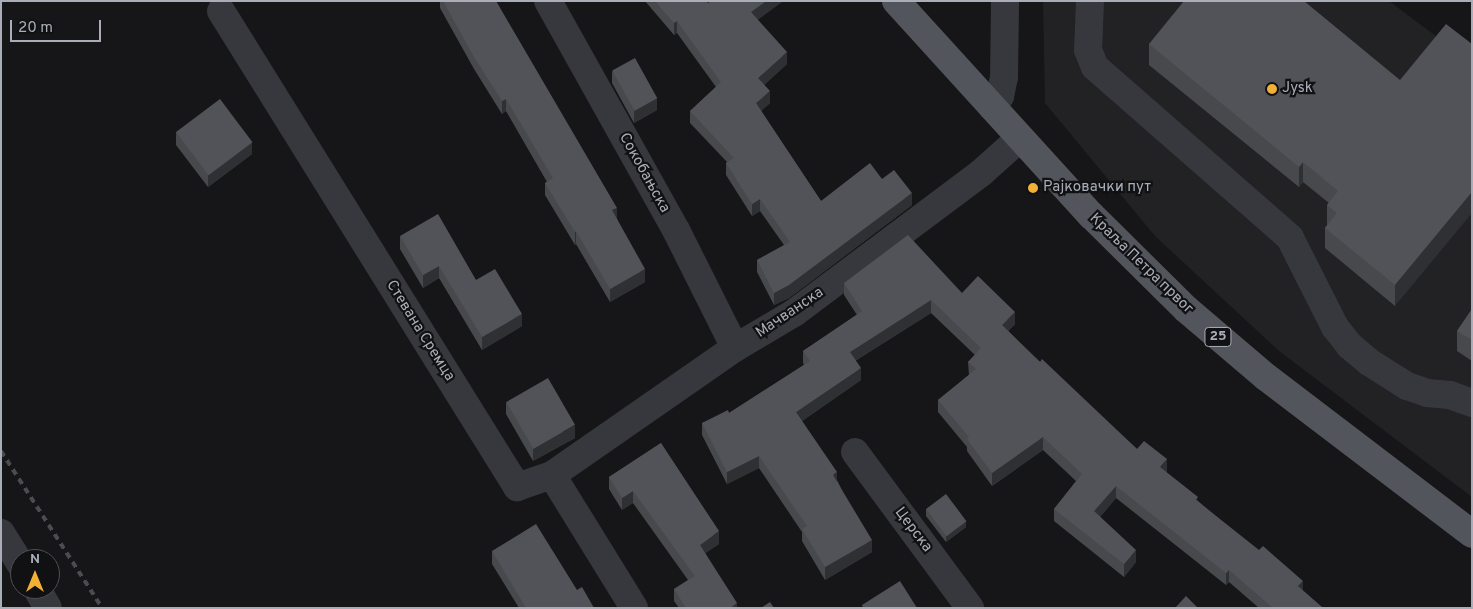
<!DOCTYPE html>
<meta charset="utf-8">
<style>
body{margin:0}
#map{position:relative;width:1473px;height:609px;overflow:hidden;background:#161618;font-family:Overpass,sans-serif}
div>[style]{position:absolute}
.built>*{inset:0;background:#222225}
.minor>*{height:28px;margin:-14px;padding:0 14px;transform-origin:14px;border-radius:14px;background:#37383d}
.major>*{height:28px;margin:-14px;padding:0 14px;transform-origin:14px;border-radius:14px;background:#53555c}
.rail>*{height:4px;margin-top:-2px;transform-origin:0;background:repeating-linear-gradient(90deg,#4a4c52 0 6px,transparent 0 11px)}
.wall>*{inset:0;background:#47494d}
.shaded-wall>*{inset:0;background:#2f3033}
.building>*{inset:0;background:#525359;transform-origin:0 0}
.dots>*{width:14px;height:14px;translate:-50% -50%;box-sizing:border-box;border:2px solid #111113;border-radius:50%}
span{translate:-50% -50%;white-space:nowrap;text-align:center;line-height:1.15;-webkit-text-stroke:4.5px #111113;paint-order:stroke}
.shield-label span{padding:1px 4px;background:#111113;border:1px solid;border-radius:4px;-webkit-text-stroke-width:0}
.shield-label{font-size:14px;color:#a8adb8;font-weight:700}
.poi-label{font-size:15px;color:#a8adb8}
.left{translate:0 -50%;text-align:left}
.street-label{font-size:15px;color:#a8adb8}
.frame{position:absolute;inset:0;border:2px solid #a8adb8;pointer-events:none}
.north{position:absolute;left:10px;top:549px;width:50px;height:50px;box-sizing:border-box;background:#111113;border:1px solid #4d4f55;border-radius:50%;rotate:0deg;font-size:14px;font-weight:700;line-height:20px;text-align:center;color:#a8adb8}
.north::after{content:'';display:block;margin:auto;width:18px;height:22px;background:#f2b134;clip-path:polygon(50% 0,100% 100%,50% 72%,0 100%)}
.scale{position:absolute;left:10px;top:20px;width:91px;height:22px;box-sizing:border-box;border:2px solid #a8adb8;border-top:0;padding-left:6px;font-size:15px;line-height:18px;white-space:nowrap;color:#a8adb8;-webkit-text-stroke:4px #111113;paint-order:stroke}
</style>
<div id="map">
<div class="built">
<div style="clip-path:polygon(1043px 1px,1389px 1px,1472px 63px,1472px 497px,1279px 351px,1155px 236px,1045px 103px)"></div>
</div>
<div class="minor">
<div style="left:548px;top:1px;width:262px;rotate:60.8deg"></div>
<div style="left:676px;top:230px;width:132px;rotate:63.4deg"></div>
<div style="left:1090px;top:1px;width:49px;rotate:92.3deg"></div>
<div style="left:1088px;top:50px;width:18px;rotate:68deg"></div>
<div style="left:1095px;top:67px;width:259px;rotate:41.2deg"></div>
<div style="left:1290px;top:238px;width:100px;rotate:63.2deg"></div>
<div style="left:1335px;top:327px;width:24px;rotate:52deg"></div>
<div style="left:1350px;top:346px;width:25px;rotate:40deg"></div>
<div style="left:1369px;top:362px;width:45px;rotate:32.3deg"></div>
<div style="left:1407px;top:386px;width:21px;rotate:19deg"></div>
<div style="left:1427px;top:393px;width:23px;rotate:5deg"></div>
<div style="left:1450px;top:395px;width:23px;rotate:20deg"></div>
<div style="left:221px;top:11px;width:561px;rotate:58.12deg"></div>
<div style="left:517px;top:487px;width:37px;rotate:-19deg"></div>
<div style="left:552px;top:475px;width:223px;rotate:-34.8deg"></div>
<div style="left:735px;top:348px;width:69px;rotate:-30.7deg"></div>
<div style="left:794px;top:313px;width:234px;rotate:-36.8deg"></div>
<div style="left:981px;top:173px;width:51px;rotate:-41.8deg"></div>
<div style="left:992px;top:107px;width:14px;rotate:-54deg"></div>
<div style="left:1000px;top:96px;width:19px;rotate:-78deg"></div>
<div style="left:1004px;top:77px;width:76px;rotate:-89.2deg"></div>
<div style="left:855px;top:452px;width:194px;rotate:53.6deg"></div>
<div style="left:552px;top:475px;width:156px;rotate:58.3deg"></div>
<div style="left:1px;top:533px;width:36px;rotate:58deg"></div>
<div style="left:37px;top:589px;width:22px;rotate:60deg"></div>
</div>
<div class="major">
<div style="left:896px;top:1px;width:290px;rotate:47.7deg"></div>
<div style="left:1091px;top:215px;width:134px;rotate:44.7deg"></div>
<div style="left:1186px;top:309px;width:105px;rotate:40.4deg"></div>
<div style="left:1266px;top:377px;width:259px;rotate:37.3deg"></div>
</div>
<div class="rail">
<div style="left:1px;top:451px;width:187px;rotate:57.2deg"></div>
</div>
<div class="wall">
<div style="clip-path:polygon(440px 1px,496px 1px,617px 219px,645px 282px,610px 302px,576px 244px,575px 245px,545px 195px,545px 183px,547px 182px,506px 111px,502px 114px,474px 69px,440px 8px)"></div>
<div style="clip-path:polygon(645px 1px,706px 1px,708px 3px,783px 1px,757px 20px,787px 64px,764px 85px,770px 103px,761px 111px,821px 201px,882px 179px,912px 205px,789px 298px,774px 305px,757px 272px,757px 260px,784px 245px,760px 211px,752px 216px,726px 175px,726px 163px,727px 162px,690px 123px,690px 111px,716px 87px,677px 33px,674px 35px)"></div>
<div style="clip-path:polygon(1149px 44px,1400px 80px,1395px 306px,1325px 248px,1325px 228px,1327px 225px,1327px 205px,1329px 203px,1303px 182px,1299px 187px,1149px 65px)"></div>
<div style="clip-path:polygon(612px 71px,657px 110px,634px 123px,612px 83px)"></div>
<div style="clip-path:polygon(176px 132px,252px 154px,208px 187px,176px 145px)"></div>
<div style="clip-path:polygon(400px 236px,476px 280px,522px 326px,482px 350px,439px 278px,423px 288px,400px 249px)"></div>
<div style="clip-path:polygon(844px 283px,962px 293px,1015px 324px,1008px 331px,1040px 362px,1137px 449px,1167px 471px,1166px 472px,1198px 501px,1323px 608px,1259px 608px,1229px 582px,1226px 585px,1116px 498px,1100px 517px,1136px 562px,1124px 577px,1054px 521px,1054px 509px,1076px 481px,1043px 450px,992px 486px,967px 451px,967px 447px,938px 412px,938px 400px,969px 375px,968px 362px,975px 355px,931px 313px,855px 361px,861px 380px,802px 421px,837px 480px,872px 552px,825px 580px,802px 541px,802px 532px,759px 468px,727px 484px,702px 435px,702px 423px,729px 413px,804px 365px,803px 363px,803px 351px,857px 315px,844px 295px)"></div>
<div style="clip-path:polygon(1472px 309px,1472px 361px,1457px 351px,1457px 331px)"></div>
<div style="clip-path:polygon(506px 402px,575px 438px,533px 461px,506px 414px)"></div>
<div style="clip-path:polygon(661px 443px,719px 544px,705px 553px,737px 608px,679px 608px,674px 601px,674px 589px,688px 580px,633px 503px,622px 510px,609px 489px,609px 477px)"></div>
<div style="clip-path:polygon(926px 509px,966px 527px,946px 542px,926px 516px)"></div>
<div style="clip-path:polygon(492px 551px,577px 590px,594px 608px,519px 608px,492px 564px)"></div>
</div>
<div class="shaded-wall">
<div style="clip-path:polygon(766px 1px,783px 1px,751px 25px,751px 12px)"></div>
<div style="clip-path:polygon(677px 21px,677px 33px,674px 35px,674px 23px)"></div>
<div style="clip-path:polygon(787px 52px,787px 64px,758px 90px,758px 78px)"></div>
<div style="clip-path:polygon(770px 91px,770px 103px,756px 116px,756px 103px)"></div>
<div style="clip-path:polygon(657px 98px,657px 110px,634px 123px,634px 111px)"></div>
<div style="clip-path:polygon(506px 99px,506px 111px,502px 114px,502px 101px)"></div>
<div style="clip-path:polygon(252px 142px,252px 154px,208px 187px,208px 175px)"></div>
<div style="clip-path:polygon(1303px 162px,1303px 182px,1299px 187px,1299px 167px)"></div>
<div style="clip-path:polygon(1472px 192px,1472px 213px,1395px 306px,1395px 285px)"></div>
<div style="clip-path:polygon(912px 193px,912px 205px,789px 298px,774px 305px,774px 293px)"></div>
<div style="clip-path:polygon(760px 199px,760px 211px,752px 216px,752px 204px)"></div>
<div style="clip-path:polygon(617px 208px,617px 220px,612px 210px)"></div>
<div style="clip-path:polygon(576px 231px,576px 244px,575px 245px,575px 232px)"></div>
<div style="clip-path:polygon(439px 266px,439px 278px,423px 288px,423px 275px)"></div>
<div style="clip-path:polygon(645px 269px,645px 282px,610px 302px,610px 289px)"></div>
<div style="clip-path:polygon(931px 300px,931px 313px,850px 364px,850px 352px)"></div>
<div style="clip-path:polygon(1015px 312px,1015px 324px,1002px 337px,1002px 325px)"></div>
<div style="clip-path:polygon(522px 314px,522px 326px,482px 350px,482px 337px)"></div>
<div style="clip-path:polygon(861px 368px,861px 380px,796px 425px,796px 412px)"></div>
<div style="clip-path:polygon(575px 425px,575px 438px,533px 461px,533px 449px)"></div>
<div style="clip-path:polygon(1043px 437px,1043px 450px,992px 486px,992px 473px)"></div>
<div style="clip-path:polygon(759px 456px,759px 468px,727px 484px,727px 472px)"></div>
<div style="clip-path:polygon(1167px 459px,1167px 471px,1160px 479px,1160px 467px)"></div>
<div style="clip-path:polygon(837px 472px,837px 485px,833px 475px)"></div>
<div style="clip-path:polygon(1116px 486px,1116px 498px,1094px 524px,1094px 511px)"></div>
<div style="clip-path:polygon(633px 491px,633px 503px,622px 510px,622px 498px)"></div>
<div style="clip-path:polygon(966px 521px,966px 527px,946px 542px,946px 535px)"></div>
<div style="clip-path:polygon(719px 531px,719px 544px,700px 557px,700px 545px)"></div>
<div style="clip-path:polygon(872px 540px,872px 552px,825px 580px,825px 567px)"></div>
<div style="clip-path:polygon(1136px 550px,1136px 562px,1124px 577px,1124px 564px)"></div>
<div style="clip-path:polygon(1229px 570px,1229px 582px,1226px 585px,1226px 573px)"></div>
<div style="clip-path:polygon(1303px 581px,1303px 593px,1298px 586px)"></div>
<div style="clip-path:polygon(737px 603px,737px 608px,730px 608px)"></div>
</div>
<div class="building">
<div style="clip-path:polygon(443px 1px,496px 1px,617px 208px,612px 210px,645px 269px,610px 289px,576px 231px,575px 232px,545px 183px,553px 178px,506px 99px,502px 101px,474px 57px)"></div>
<div style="clip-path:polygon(655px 1px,706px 1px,708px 3px,711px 1px,766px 1px,751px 12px,787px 52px,758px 78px,770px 91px,756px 103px,821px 201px,870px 163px,882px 179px,894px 170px,912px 193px,789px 285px,774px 293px,757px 260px,790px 242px,760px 199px,752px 204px,726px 163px,734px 158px,690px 111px,721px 82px,677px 21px,674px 23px)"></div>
<div style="clip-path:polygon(1184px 1px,1304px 1px,1400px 80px,1446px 24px,1472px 44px,1472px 192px,1395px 285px,1325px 228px,1337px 213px,1327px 205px,1338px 191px,1303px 162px,1299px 167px,1149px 44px)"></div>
<div style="left:635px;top:58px;width:46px;height:26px;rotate:61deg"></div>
<div style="left:220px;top:99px;width:54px;height:55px;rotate:53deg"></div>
<div style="clip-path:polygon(438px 214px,476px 280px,495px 269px,522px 314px,482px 337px,439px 266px,423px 275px,400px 236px)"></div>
<div style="clip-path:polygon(908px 235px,962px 293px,978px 276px,1015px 312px,1002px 325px,1040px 362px,1042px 359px,1137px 449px,1144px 441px,1167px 459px,1160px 467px,1198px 497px,1196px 500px,1259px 550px,1263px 546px,1303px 581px,1298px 586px,1323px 608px,1273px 608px,1229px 570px,1226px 573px,1116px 486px,1094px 511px,1136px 550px,1124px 564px,1054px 509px,1082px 474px,1043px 437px,992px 473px,967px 439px,969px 437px,938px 400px,976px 369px,968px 362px,981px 348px,931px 300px,850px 352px,861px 368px,796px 412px,837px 472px,833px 475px,872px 540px,825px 567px,802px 529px,807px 526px,759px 456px,727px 472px,702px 423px,728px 410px,729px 413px,810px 361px,803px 351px,862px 311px,844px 283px)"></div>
<div style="clip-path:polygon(1472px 309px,1472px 340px,1457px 331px)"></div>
<div style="left:548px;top:378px;width:54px;height:48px;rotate:60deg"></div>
<div style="clip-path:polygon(661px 443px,719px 531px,700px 545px,737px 603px,730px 608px,686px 608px,674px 589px,695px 576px,633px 491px,622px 498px,609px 477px)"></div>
<div style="left:946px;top:494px;width:34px;height:25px;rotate:53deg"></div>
<div style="clip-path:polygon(536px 524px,577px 590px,582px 587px,594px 608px,526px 608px,492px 551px)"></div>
<div style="clip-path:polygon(900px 581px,917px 608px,863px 608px,862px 605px)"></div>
<div style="clip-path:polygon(1186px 596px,1198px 608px,1175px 608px)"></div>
<div style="clip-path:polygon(770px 602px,774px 608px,761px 608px)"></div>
</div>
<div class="dots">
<div style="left:1272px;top:89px;background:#f2b134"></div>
<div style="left:1033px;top:188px;background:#f2b134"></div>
</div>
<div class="shield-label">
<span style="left:1218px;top:337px">25</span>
</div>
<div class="poi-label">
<span class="left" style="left:1282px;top:89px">Jysk</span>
<span class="left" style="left:1043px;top:188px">Рајковачки пут</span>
</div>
<div class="street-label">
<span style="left:644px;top:173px;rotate:61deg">Сокобањска</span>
<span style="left:1141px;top:264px;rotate:44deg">Краља Петра првог</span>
<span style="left:790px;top:313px;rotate:-34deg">Мачванска</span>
<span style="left:420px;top:331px;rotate:58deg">Стевана Сремца</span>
<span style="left:913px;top:530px;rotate:53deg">Церска</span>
</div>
<div class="frame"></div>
<div class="north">N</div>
<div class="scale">20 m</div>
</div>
